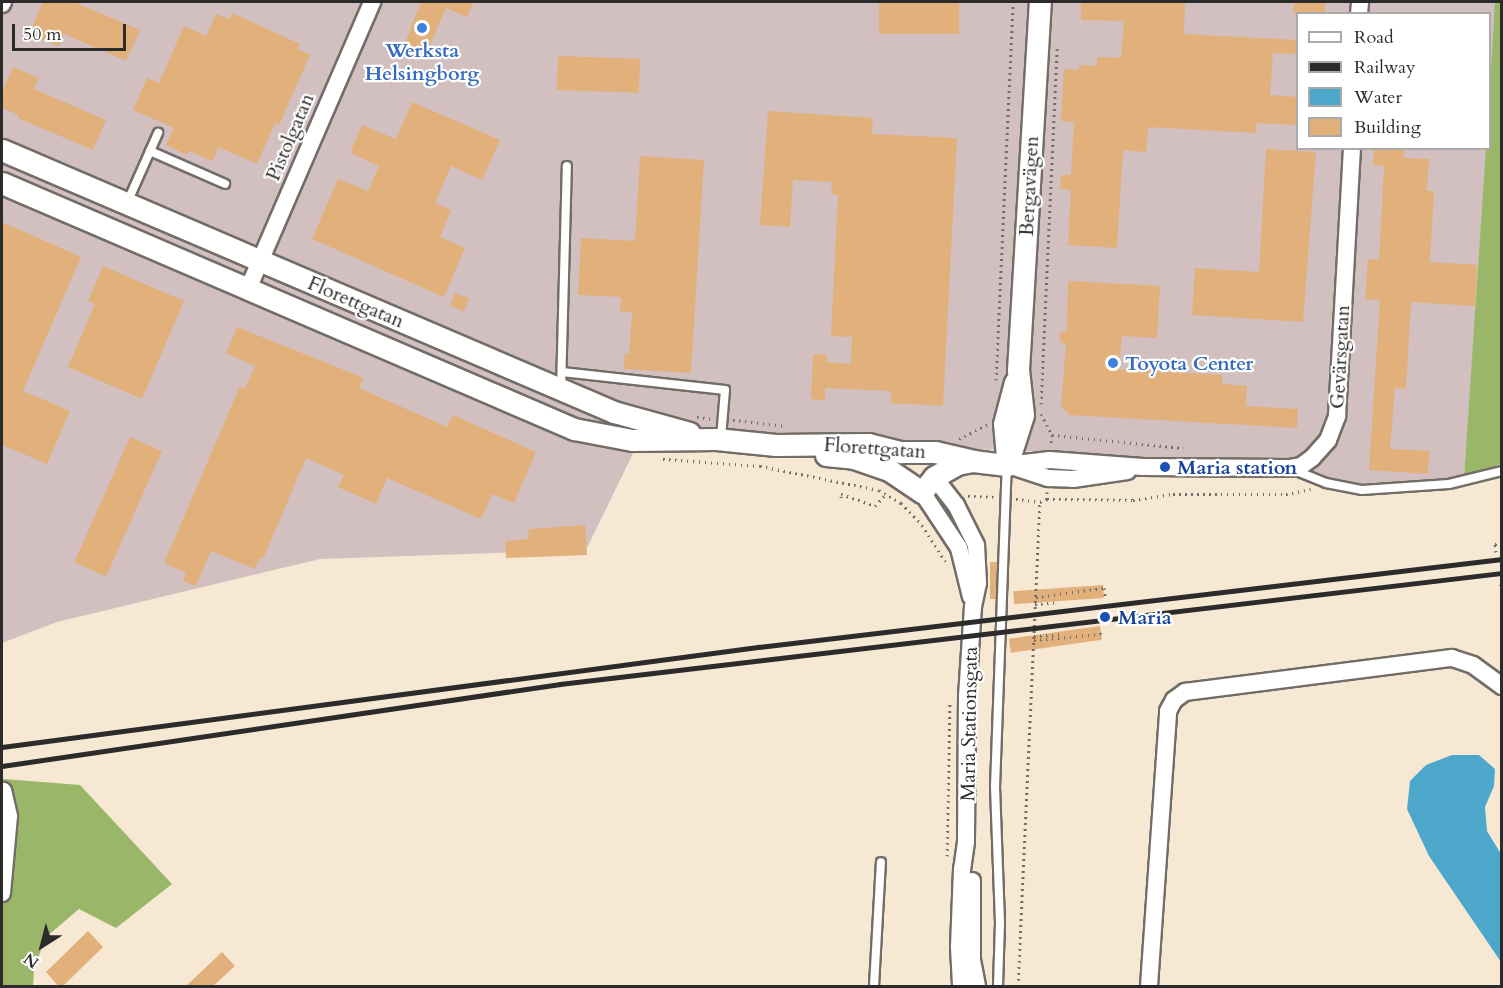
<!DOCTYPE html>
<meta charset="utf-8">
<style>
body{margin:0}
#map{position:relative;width:1503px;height:988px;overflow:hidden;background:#f7e8d4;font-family:Cardo,serif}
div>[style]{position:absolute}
.industrial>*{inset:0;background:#d2bfc0}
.forest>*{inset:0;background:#9ab668}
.water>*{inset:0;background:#4ca7ca}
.building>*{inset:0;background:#e2b07b;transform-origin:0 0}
.path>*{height:3px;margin-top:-1.5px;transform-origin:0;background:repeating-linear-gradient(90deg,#726d66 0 1.5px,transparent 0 6px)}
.roads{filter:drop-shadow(2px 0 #726d66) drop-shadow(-2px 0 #726d66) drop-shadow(0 2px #726d66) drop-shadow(0 -2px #726d66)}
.service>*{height:8px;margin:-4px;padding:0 4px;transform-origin:4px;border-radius:4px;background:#fff}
.minor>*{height:16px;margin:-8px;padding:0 8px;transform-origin:8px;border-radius:8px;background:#fff}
.tertiary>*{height:21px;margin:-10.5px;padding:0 10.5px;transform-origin:10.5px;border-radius:10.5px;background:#fff}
.rail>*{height:4.5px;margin:-2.25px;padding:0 2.25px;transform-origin:2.25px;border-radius:2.25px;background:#2b2b2b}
.dots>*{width:16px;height:16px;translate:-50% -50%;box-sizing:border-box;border:3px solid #fff;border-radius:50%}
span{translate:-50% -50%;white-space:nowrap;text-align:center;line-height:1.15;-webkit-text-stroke:4.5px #fff;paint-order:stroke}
.shop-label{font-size:20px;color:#366cbe;font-weight:700}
.left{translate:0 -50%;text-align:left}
.street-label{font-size:20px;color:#2b2b2b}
.transit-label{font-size:20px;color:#164399;font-weight:700}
.frame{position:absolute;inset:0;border:3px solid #2b2b2b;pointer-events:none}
.legend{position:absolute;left:1296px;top:12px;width:195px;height:138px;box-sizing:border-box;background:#fff;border:2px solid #aaa;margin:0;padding:8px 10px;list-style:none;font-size:18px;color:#2b2b2b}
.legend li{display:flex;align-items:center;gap:12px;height:30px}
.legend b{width:30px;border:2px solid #aaa}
.north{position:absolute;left:12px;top:916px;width:60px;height:60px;-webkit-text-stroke:4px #fff;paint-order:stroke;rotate:216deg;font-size:16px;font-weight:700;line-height:24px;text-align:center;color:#2b2b2b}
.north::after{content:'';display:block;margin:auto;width:21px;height:27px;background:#2b2b2b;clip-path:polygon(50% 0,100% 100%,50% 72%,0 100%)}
.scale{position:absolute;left:12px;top:24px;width:114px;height:27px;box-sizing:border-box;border:3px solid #2b2b2b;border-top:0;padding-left:8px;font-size:18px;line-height:21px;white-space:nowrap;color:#2b2b2b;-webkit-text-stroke:4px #fff;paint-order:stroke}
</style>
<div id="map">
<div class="industrial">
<div style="clip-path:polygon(2px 2px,1496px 2px,1490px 106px,1490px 14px,1298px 14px,1298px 148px,1487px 149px,1464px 477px,1362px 486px,1342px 483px,1304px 467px,1052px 452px,641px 437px,586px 550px,320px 559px,57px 622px,2px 643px)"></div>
</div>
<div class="forest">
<div style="clip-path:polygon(1495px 2px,1501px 2px,1501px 464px,1464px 477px,1486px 149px,1490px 148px,1490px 88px)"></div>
<div style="clip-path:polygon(4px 779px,80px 785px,172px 884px,116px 928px,79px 909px,45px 938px,34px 970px,33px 986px,2px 986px,2px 781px)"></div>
</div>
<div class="water">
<div style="clip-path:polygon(1452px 755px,1479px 755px,1495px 769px,1494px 786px,1485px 807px,1487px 831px,1501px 854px,1501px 962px,1429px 856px,1407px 809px,1410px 781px,1426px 765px)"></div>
</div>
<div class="building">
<div style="clip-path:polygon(43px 2px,74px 2px,140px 30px,126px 61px,64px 34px,59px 46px,29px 34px)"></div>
<div style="clip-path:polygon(421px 2px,474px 2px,467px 17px,446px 8px,427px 52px,405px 43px)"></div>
<div style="left:879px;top:2px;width:80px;height:32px"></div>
<div style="clip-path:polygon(1081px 2px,1185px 2px,1184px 34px,1298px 40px,1298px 54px,1273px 53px,1270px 95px,1298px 97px,1298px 125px,1256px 123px,1256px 133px,1148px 127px,1146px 152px,1123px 150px,1117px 248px,1068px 245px,1071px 190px,1060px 189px,1061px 175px,1071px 175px,1074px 122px,1061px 121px,1064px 69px,1079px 70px,1079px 65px,1097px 66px,1097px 57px,1121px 58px,1124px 21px,1081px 20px)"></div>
<div style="left:1294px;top:2px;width:31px;height:12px"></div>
<div style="clip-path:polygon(232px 13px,300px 44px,298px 49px,310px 55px,279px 125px,275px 123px,257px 164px,218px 147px,213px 161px,189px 151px,187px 155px,166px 145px,174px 128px,133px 110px,147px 78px,159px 83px,184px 26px,206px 36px,216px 14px,229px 19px)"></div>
<div style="left:558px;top:56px;width:82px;height:34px;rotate:2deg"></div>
<div style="clip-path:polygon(13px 67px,39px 78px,34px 89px,106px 120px,93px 150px,18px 118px,19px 115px,2px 108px,2px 93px)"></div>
<div style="clip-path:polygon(412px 102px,500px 140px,482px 180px,451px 166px,435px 203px,451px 210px,440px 237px,465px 248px,444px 297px,312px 239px,338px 179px,368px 191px,379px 166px,350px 153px,362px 125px,396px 139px)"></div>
<div style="clip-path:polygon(768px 111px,873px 118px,872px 134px,957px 138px,943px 406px,891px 403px,891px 391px,825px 388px,825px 400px,811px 399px,813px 354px,827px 355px,826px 362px,851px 364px,852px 337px,831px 336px,838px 195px,831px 194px,832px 182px,793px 180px,790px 227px,760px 225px)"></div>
<div style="clip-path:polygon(1374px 148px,1405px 148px,1404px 158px,1429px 159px,1427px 191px,1434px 191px,1430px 262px,1477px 265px,1475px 306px,1411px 302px,1406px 389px,1395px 388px,1390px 449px,1429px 451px,1428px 474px,1369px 470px,1380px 300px,1365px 299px,1368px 259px,1379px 260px,1384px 166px,1373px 165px)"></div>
<div style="clip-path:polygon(1266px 149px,1316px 152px,1303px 322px,1192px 315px,1195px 268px,1259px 272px)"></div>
<div style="clip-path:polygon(640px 156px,704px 160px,691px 373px,624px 369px,625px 353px,629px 354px,632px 312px,620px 311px,621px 297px,578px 295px,581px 238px,635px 241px)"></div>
<div style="clip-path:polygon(2px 222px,81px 257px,23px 391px,70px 411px,47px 464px,2px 445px)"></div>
<div style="clip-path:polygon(103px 266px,184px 301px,142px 399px,68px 367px,95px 304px,88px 301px)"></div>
<div style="clip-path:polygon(1068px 281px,1160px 286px,1157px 338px,1122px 336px,1119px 369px,1222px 375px,1222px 384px,1247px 386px,1246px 406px,1298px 409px,1297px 428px,1069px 415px,1061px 406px,1066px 344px,1060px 342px,1059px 333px,1067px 331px)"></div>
<div style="left:455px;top:293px;width:15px;height:14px;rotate:20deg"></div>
<div style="clip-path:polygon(237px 327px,364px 378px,359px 388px,447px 427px,453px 415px,536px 452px,514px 503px,492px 494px,481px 519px,387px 478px,376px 504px,338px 487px,344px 475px,306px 458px,263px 559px,260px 557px,255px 569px,211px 551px,196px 586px,183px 581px,186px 573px,164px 563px,240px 386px,245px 389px,255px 366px,226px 353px)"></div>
<div style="left:130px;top:437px;width:35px;height:137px;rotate:24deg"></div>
<div style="clip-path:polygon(585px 525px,587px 555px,506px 558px,505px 541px,529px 539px,528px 529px)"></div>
<div style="left:990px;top:562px;width:7px;height:37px"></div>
<div style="left:1103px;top:585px;width:13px;height:90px;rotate:86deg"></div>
<div style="left:1100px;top:626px;width:14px;height:92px;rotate:82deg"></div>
<div style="clip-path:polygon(88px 931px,103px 947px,62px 987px,59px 987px,46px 972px)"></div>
<div style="clip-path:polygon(222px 952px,235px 966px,212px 987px,185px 987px)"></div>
</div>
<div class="path">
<div style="left:996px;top:380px;width:378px;rotate:-87.4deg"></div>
<div style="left:1041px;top:404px;width:356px;rotate:-87.4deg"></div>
<div style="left:1041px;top:414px;width:24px;rotate:62deg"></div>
<div style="left:1052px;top:435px;width:12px;rotate:95deg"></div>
<div style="left:697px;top:417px;width:15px;rotate:8deg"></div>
<div style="left:733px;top:420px;width:53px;rotate:6.5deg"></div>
<div style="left:1052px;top:435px;width:132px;rotate:5.7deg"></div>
<div style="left:959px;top:439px;width:33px;rotate:-27deg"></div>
<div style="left:663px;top:459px;width:97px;rotate:4.1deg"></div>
<div style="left:760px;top:466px;width:121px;rotate:11.4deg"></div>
<div style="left:879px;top:490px;width:26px;rotate:31deg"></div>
<div style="left:901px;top:503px;width:30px;rotate:46deg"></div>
<div style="left:922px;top:525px;width:43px;rotate:57.4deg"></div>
<div style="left:968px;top:496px;width:27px;rotate:2deg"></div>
<div style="left:841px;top:498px;width:4px;rotate:-90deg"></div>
<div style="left:841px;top:494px;width:36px;rotate:19deg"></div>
<div style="left:875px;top:506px;width:16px;rotate:-47deg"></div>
<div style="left:1016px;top:499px;width:24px;rotate:7deg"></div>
<div style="left:1040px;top:502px;width:8px;rotate:-23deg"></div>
<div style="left:1047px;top:499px;width:7px;rotate:-90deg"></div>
<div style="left:1047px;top:499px;width:86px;rotate:0.7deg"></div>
<div style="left:1133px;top:500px;width:40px;rotate:-8.5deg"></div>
<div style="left:1173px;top:494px;width:113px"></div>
<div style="left:1286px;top:494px;width:25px;rotate:-11deg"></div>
<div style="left:1496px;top:552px;width:8px;rotate:-97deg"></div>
<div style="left:1495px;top:544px;width:7px;rotate:-8deg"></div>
<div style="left:1500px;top:584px;width:4px;rotate:63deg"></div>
<div style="left:1036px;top:597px;width:69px;rotate:-7.5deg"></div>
<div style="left:1104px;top:588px;width:8px;rotate:83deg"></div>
<div style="left:1035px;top:604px;width:24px;rotate:-5deg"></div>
<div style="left:1034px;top:636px;width:30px;rotate:-4deg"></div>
<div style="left:1034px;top:640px;width:67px;rotate:-5.1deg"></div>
<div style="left:1101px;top:634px;width:4px;rotate:-104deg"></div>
<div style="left:947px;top:856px;width:153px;rotate:-88.9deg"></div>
<div style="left:1018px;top:986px;width:484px;rotate:-87.4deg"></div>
</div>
<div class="roads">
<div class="service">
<div style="left:150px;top:151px;width:82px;rotate:23.7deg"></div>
<div style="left:127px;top:203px;width:77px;rotate:-66.1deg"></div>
<div style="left:562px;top:372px;width:164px;rotate:6.3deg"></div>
<div style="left:725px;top:390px;width:48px;rotate:94.8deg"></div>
<div style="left:561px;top:390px;width:224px;rotate:-88.5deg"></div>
<div style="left:1294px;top:470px;width:35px;rotate:22deg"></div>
<div style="left:1326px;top:483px;width:37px;rotate:11deg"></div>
<div style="left:1362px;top:490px;width:87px;rotate:-3.9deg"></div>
<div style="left:1449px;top:484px;width:55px;rotate:-13.8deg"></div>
<div style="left:874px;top:986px;width:124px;rotate:-86.8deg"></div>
<div style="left:998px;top:986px;width:63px;rotate:-88.2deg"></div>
<div style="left:1000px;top:923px;width:136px;rotate:-92.1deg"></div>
<div style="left:995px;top:787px;width:322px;rotate:-87.9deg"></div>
</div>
<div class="minor">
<div style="left:2px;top:4px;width:2px;rotate:-63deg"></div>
<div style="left:1359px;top:14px;width:12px;rotate:-85deg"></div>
<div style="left:248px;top:289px;width:313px;rotate:-66.6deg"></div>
<div style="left:1007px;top:465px;width:43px;rotate:-6.6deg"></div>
<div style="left:1050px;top:460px;width:93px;rotate:4.3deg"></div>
<div style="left:1143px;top:467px;width:147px;rotate:0.4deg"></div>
<div style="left:1290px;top:468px;width:11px;rotate:-10deg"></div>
<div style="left:1301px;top:466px;width:14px;rotate:-36deg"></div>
<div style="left:1312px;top:458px;width:24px;rotate:-48deg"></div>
<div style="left:1328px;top:440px;width:26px;rotate:-69deg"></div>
<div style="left:1337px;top:416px;width:268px;rotate:-86.8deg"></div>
<div style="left:1014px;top:467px;width:36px;rotate:18deg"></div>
<div style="left:1048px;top:478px;width:25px;rotate:2deg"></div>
<div style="left:1073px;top:479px;width:55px;rotate:-8.4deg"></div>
<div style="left:934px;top:477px;width:36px;rotate:52deg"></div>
<div style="left:956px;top:505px;width:45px;rotate:63.4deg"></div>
<div style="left:976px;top:545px;width:38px;rotate:87deg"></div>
<div style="left:978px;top:583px;width:24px;rotate:102deg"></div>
<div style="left:973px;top:606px;width:90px;rotate:93.8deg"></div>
<div style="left:967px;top:696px;width:146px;rotate:90.4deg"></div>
<div style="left:966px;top:842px;width:27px;rotate:98deg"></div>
<div style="left:962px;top:869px;width:78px;rotate:92.2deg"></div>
<div style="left:959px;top:947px;width:39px;rotate:87deg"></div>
<div style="left:922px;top:492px;width:67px;rotate:56.5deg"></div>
<div style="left:959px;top:548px;width:50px;rotate:76.2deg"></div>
<div style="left:972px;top:881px;width:79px;rotate:90deg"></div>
<div style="left:972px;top:960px;width:26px;rotate:79deg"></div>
<div style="left:2px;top:893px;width:77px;rotate:-84.8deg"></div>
<div style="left:9px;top:816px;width:26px;rotate:-103deg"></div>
<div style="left:1149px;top:986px;width:276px;rotate:-86deg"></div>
<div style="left:1168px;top:711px;width:13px;rotate:-61deg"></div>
<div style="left:1174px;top:700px;width:14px;rotate:-36deg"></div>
<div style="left:1185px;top:692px;width:269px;rotate:-7.3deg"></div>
<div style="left:1452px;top:658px;width:22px;rotate:18deg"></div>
<div style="left:1473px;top:665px;width:36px;rotate:36deg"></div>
</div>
<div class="tertiary">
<div style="left:2px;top:150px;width:666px;rotate:23.18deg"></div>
<div style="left:614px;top:412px;width:78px;rotate:15.6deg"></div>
<div style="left:2px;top:183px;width:623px;rotate:23.27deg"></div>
<div style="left:574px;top:429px;width:59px;rotate:10.7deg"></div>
<div style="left:632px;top:440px;width:84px;rotate:-0.7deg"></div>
<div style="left:716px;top:439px;width:60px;rotate:5.7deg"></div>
<div style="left:776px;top:445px;width:92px;rotate:-0.6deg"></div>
<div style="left:868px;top:444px;width:34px;rotate:14deg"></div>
<div style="left:901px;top:452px;width:34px"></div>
<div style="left:935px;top:452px;width:39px;rotate:13deg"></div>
<div style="left:826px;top:455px;width:28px;rotate:6deg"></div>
<div style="left:854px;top:458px;width:37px;rotate:19deg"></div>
<div style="left:889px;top:470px;width:40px;rotate:34deg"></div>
<div style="left:922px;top:492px;width:19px;rotate:-51deg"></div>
<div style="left:934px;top:477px;width:26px;rotate:-29deg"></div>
<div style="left:957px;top:464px;width:16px;rotate:-11deg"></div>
<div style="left:973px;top:461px;width:34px;rotate:7deg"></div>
<div style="left:1007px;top:457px;width:33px;rotate:-95deg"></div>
<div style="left:1004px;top:424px;width:43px;rotate:-75.3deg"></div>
<div style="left:1007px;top:465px;width:52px;rotate:-72.3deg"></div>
<div style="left:1023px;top:415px;width:45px;rotate:-96.3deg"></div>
<div style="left:1018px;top:370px;width:369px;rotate:-86.6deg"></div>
</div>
</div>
<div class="rail">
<div style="left:2px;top:747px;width:764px;rotate:-7.53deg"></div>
<div style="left:759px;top:647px;width:748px;rotate:-6.75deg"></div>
<div style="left:2px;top:766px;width:564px;rotate:-8.36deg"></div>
<div style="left:560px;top:684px;width:949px;rotate:-6.72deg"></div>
</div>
<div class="dots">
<div style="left:422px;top:28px;background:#3f7fe0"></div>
<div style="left:1113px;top:363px;background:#3f7fe0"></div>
<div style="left:1165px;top:467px;background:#1a4fb4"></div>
<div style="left:1105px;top:617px;background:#1a4fb4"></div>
</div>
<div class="shop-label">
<span style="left:422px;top:62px">Werksta<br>Helsingborg</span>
<span class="left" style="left:1125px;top:363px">Toyota Center</span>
</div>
<div class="street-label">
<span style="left:290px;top:137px;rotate:-67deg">Pistolgatan</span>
<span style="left:1029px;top:186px;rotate:-87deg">Bergavägen</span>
<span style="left:356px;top:302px;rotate:23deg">Florettgatan</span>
<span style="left:1340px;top:357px;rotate:-87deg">Gevärsgatan</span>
<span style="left:875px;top:448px;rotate:4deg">Florettgatan</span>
<span style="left:969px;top:724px;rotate:-89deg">Maria Stationsgata</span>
</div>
<div class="transit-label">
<span class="left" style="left:1177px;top:467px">Maria station</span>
<span class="left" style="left:1118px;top:617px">Maria</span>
</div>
<div class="frame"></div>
<ul class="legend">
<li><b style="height:8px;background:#fff"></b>Road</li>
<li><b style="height:8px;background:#2b2b2b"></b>Railway</li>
<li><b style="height:16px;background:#4ca7ca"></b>Water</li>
<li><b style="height:16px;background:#e2b07b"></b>Building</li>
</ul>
<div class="north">N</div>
<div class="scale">50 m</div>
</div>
